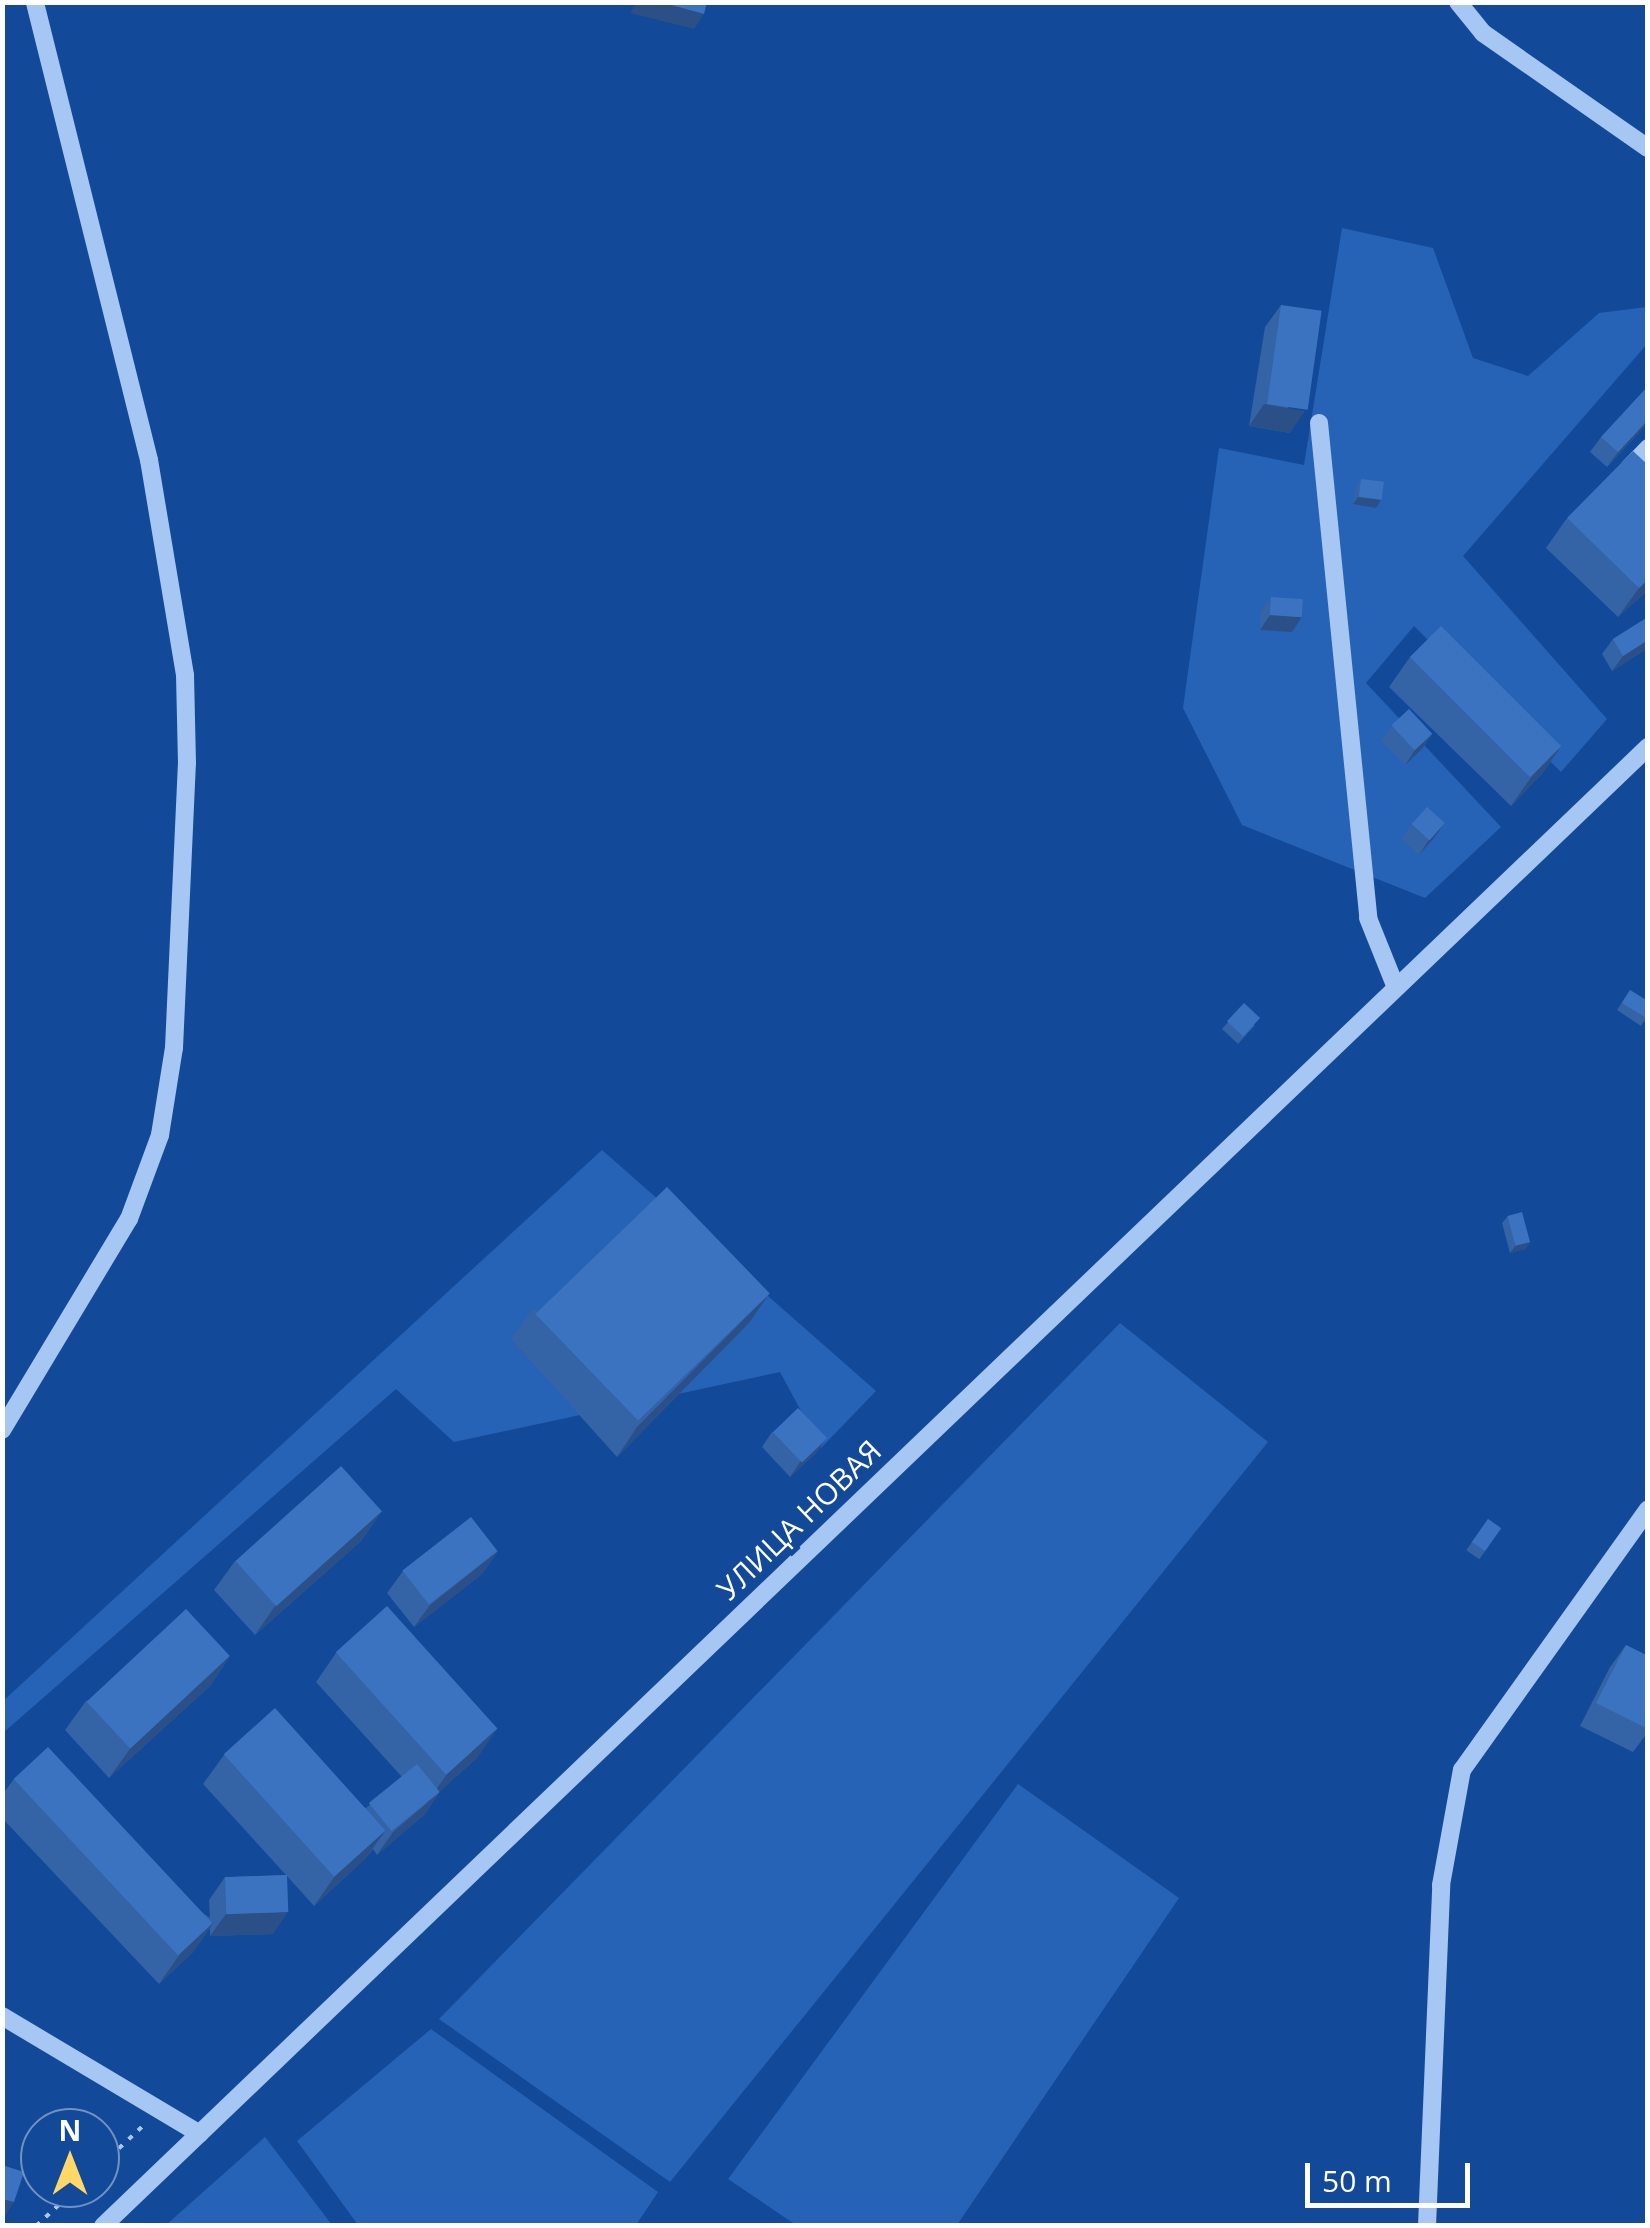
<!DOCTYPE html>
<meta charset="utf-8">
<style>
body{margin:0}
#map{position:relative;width:1650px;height:2228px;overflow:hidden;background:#134999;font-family:"Open Sans",sans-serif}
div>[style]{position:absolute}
.green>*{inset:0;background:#2663b7}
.path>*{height:4px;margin-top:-2px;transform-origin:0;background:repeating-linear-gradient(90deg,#a6c6f3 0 5px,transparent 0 13px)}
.minor>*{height:18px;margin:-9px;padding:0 9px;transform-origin:9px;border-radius:9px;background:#a6c6f3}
.wall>*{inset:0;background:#3463a6;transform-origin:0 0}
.shaded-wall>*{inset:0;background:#2a5087}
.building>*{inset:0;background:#3c73c1;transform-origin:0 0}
span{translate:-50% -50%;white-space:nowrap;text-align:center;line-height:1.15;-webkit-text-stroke:10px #134999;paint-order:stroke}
.street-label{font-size:30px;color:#fff}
.frame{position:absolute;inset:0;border:5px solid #fff;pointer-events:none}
.north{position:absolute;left:20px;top:2108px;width:100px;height:100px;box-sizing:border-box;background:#134999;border:2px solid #7192c2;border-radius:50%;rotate:0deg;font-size:28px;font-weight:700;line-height:40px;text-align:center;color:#fff}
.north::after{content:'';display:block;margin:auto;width:35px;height:45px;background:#ffd868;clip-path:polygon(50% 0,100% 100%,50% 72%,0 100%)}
.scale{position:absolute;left:1305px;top:2163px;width:165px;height:45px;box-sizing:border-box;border:5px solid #fff;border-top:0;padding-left:12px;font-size:30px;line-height:35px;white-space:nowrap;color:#fff;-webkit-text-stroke:8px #134999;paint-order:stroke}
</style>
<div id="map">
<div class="green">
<div style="clip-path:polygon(1342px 228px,1433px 248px,1473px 358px,1528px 376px,1599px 313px,1647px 307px,1647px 344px,1463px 556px,1607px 719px,1561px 772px,1414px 626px,1366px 683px,1501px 827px,1425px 898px,1242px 825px,1183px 708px,1219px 448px,1304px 465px)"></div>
<div style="clip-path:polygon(602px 1150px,876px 1391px,821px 1448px,780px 1372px,454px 1442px,396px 1389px,3px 1733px,3px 1701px)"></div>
<div style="clip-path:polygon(1120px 1323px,1268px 1442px,670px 2182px,439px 2019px)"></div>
<div style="clip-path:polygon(1018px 1784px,1179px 1898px,957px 2225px,796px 2225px,728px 2179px)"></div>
<div style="clip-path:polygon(431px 2029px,658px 2192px,636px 2225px,358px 2225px,297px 2141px)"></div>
<div style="clip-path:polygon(265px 2137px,332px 2225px,166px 2225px)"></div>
</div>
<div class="path">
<div style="left:100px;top:2166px;width:60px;rotate:-43deg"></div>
<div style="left:36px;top:2226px;width:56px;rotate:-42.8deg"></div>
</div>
<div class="minor">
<div style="left:1458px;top:2px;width:40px;rotate:51deg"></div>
<div style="left:1483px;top:33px;width:201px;rotate:34.9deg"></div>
<div style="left:1319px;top:423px;width:497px;rotate:84.3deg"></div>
<div style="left:1368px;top:918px;width:72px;rotate:68.1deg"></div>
<div style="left:1629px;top:468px;width:28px;rotate:-46deg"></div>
<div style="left:2px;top:1430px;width:246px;rotate:-59deg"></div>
<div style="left:129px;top:1219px;width:90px;rotate:-69.7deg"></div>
<div style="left:160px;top:1135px;width:88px;rotate:-80.9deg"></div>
<div style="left:174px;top:1048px;width:285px;rotate:-87.4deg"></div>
<div style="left:187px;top:763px;width:88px;rotate:-91.3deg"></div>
<div style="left:185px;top:675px;width:218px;rotate:-99.5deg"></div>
<div style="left:149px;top:460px;width:472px;rotate:-104deg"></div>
<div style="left:2px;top:2016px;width:230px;rotate:30.8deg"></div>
<div style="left:103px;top:2226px;width:2139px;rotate:-43.75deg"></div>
<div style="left:1427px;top:2226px;width:341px;rotate:-87.6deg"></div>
<div style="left:1441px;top:1885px;width:117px;rotate:-79.7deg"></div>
<div style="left:1462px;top:1770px;width:320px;rotate:-54.5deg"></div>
</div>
<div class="wall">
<div style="clip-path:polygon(1281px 305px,1290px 433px,1249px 426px,1265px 327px)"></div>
<div style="clip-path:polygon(1648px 423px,1607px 467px,1590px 452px,1601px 437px)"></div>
<div style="clip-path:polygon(1361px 479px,1376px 508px,1353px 504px,1356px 486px)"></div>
<div style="clip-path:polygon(1567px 518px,1648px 590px,1618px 617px,1546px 548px)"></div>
<div style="clip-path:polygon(1271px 597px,1302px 617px,1292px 632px,1260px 630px,1260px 612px)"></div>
<div style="clip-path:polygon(1648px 617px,1648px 648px,1612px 671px,1602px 654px,1613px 639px)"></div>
<div style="clip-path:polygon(1410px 657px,1562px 745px,1542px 774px,1511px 806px,1389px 687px)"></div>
<div style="clip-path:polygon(1392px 726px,1432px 734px,1422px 749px,1405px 765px,1381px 741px)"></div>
<div style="clip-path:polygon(1445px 823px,1434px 838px,1419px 855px,1401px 839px,1412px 824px)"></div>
<div style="clip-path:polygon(1630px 990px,1648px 1016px,1641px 1026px,1617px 1010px)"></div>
<div style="clip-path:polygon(1228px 1022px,1255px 1025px,1238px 1044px,1222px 1029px)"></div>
<div style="clip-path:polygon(1508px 1216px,1530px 1242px,1525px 1249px,1510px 1253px,1502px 1223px)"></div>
<div style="clip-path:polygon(532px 1310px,749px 1323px,617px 1457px,511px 1339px)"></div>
<div style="clip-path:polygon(772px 1432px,827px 1438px,816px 1453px,790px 1477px,762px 1447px)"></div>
<div style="clip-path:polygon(382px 1511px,361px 1541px,255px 1635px,214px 1590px,235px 1561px)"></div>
<div style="left:1488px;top:1519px;width:16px;height:38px;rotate:35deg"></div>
<div style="clip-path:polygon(498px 1551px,482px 1574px,414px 1627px,387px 1593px,403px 1571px)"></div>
<div style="clip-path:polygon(1626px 1645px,1648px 1656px,1648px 1732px,1633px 1752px,1580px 1726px,1610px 1667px)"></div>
<div style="clip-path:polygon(336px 1653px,478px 1757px,440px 1791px,425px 1814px,377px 1855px,373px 1849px,365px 1859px,314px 1906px,287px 1876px,273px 1934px,210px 1936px,210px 1928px,193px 1952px,159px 1984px,2px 1818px,2px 1795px,14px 1779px,210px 1918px,209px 1900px,225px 1877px,286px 1875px,203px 1784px,224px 1755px,366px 1808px,402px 1777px,316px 1682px)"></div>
<div style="clip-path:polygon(230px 1656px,210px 1686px,109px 1778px,65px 1730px,86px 1701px)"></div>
</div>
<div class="shaded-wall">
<div style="clip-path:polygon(637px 2px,660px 2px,704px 14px,694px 29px,630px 13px)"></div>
<div style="clip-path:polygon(1264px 404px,1305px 411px,1290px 433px,1249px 426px)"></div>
<div style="clip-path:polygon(1648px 420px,1648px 423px,1607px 467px,1618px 452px)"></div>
<div style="clip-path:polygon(1358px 497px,1381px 500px,1376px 508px,1353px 504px)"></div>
<div style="clip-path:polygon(1648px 580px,1648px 590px,1618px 617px,1639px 588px)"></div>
<div style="clip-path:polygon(1270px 615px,1302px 617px,1292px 632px,1260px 630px)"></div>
<div style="clip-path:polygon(1648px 640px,1648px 648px,1612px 671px,1623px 656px)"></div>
<div style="clip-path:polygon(1432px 734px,1422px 749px,1405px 765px,1415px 750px)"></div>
<div style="clip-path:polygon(1562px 745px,1542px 774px,1511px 806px,1532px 776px)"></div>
<div style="clip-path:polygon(1445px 823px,1434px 838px,1419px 855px,1429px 840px)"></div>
<div style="clip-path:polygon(1530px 1242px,1525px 1249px,1510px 1253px,1516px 1245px)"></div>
<div style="clip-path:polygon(769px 1294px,749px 1323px,617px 1457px,637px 1427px)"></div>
<div style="clip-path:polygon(827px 1438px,816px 1453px,790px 1477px,800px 1462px)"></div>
<div style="clip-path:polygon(382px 1511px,361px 1541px,255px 1635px,275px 1606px)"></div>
<div style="clip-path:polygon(498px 1551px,482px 1574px,414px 1627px,430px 1605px)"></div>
<div style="clip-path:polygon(230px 1656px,210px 1686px,109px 1778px,130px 1749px)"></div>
<div style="clip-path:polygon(498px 1728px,478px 1757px,426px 1804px,447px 1774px)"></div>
<div style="clip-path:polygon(440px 1792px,425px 1814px,377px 1855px,393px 1832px)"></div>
<div style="clip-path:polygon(386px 1830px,365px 1859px,314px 1906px,335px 1876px)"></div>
<div style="clip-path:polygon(288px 1912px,273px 1934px,210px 1936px,226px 1914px)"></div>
<div style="clip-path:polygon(214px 1922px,193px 1952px,159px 1984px,180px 1954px)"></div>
<div style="clip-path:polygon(2px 2199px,14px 2202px,4px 2217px,2px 2217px)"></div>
</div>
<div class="building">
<div style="clip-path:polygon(660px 2px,707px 2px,704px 14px)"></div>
<div style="left:1281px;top:305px;width:41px;height:100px;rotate:8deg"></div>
<div style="clip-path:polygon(1648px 386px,1648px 420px,1618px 452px,1601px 437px)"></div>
<div style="clip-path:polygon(1633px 451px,1648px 465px,1648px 580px,1639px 588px,1567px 518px)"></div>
<div style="left:1361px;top:479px;width:23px;height:18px;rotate:7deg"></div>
<div style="left:1271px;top:597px;width:32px;height:18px;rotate:4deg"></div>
<div style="clip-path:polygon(1648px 617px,1648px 640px,1623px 656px,1613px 639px)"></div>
<div style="left:1441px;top:626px;width:170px;height:44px;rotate:45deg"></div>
<div style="left:1409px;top:709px;width:34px;height:24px;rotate:47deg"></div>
<div style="left:1427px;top:807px;width:24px;height:23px;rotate:42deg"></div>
<div style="clip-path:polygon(1630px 990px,1648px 1001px,1648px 1016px,1646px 1018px,1622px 1003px)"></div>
<div style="left:1244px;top:1003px;width:22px;height:25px;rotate:43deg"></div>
<div style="left:667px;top:1187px;width:148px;height:183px;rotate:46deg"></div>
<div style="left:1522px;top:1212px;width:31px;height:15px;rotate:75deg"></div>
<div style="left:798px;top:1408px;width:42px;height:35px;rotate:46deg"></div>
<div style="left:341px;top:1466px;width:61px;height:142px;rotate:48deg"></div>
<div style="left:471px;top:1517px;width:43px;height:87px;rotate:52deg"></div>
<div style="left:1488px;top:1519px;width:16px;height:28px;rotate:35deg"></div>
<div style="left:387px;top:1606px;width:165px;height:69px;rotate:48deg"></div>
<div style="left:186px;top:1609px;width:64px;height:136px;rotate:47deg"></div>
<div style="clip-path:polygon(1626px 1645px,1648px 1656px,1648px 1729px,1596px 1703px)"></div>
<div style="left:275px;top:1708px;width:165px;height:69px;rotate:48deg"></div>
<div style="left:48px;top:1747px;width:241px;height:47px;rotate:47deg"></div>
<div style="left:417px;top:1764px;width:36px;height:62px;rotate:51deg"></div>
<div style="left:287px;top:1875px;width:37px;height:62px;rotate:88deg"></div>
<div style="clip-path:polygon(2px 2165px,24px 2172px,14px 2202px,2px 2199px)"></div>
</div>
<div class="street-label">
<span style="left:799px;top:1520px;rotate:-44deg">УЛИЦА НОВАЯ</span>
</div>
<div class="frame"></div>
<div class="north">N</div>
<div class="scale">50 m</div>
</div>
